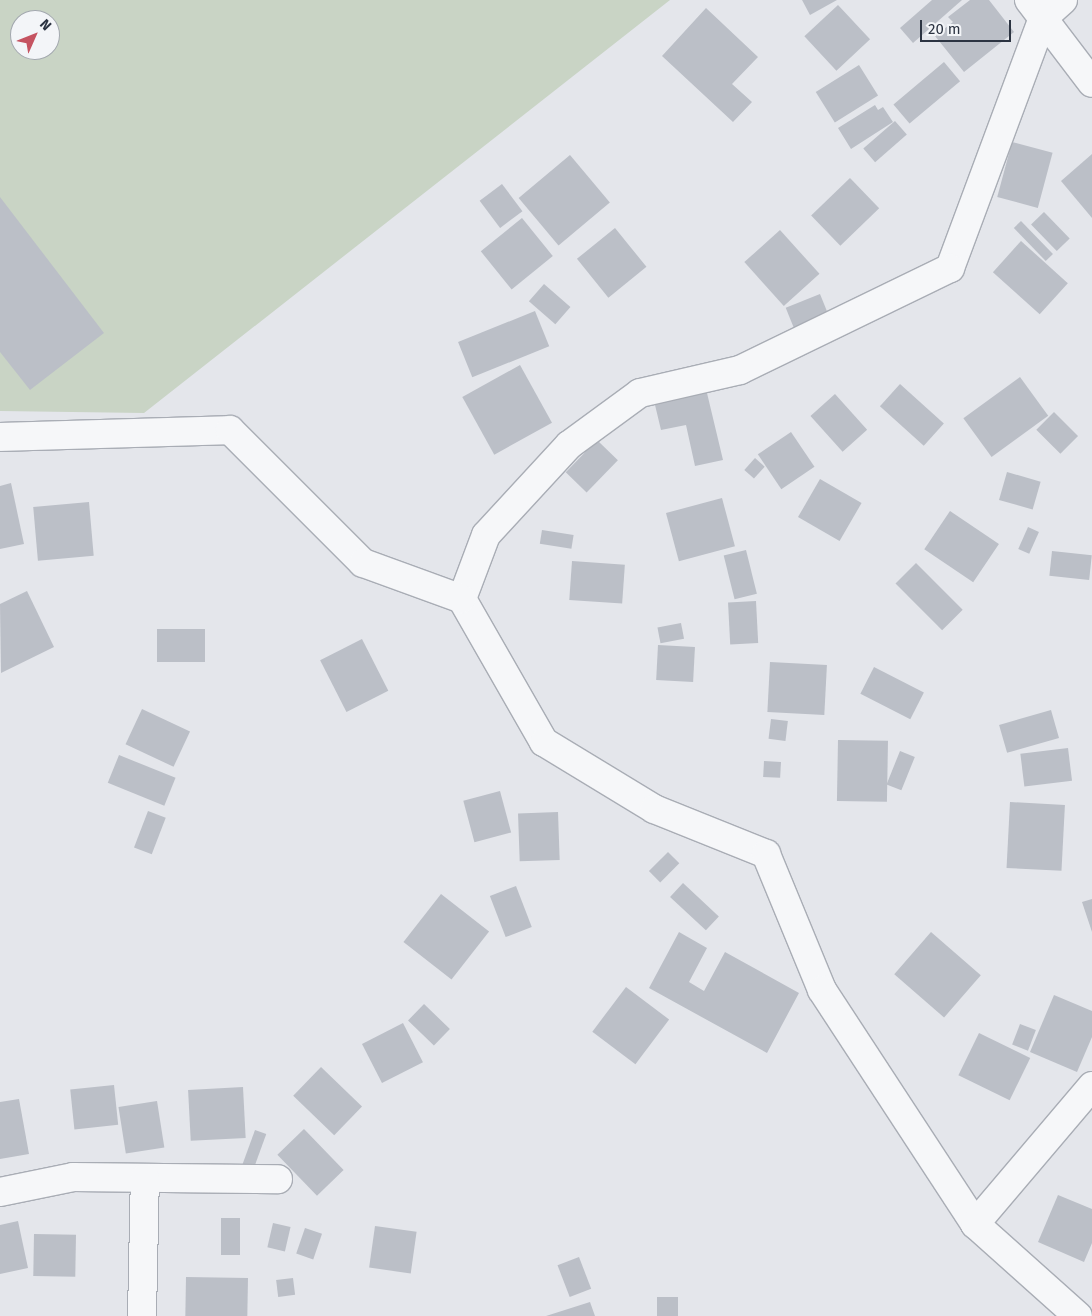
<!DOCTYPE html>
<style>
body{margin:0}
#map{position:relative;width:1092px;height:1316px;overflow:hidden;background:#e4e6eb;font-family:"Fira Sans",sans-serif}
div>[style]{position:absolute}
.green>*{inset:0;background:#c9d4c5}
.building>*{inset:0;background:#bbbfc7;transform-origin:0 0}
.roads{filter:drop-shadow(1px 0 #a9adb5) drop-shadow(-1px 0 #a9adb5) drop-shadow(0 1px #a9adb5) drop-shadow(0 -1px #a9adb5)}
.minor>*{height:28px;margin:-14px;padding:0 14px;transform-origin:14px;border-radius:14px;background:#f6f7f9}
span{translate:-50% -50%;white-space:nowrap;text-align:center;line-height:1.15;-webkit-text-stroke:4px #f3f5f8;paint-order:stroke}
.north{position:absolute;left:10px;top:10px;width:50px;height:50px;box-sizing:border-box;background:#f3f5f8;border:1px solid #a3a8af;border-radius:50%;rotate:46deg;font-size:14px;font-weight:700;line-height:20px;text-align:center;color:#2c3442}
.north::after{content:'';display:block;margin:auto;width:18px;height:22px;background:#c55361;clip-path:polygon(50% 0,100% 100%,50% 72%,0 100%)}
.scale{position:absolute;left:920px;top:20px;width:91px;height:22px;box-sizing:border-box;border:2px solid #2c3442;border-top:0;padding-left:6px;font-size:15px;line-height:18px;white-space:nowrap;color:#2c3442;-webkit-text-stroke:4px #f3f5f8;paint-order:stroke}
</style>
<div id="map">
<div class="green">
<div style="clip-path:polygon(evenodd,0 0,670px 0,144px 413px,0 411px,0 0,20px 20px,50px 20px,50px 50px,20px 50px,20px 20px)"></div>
</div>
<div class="building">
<div style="clip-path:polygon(802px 0,837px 0,810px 15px)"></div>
<div style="clip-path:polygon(932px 0,962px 0,913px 43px,900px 28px)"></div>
<div style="clip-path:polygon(970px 0,989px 0,1014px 32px,964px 72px,935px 36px,953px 22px,948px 17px)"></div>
<div style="left:838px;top:5px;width:47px;height:46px;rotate:47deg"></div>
<div style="clip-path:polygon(706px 8px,758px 57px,732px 84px,752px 102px,733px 122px,662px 56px)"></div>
<div style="left:944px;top:62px;width:25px;height:66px;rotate:50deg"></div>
<div style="left:859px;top:65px;width:36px;height:51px;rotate:58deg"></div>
<div style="clip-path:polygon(875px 105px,878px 110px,883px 107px,893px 122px,851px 149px,838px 128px)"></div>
<div style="left:895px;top:121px;width:18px;height:42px;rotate:49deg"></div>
<div style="left:1012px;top:142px;width:42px;height:57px;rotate:15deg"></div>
<div style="clip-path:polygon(1092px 154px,1092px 218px,1061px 181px)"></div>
<div style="left:570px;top:155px;width:62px;height:67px;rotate:50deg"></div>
<div style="left:850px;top:178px;width:42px;height:54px;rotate:46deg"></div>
<div style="left:502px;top:184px;width:34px;height:28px;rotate:53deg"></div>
<div style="clip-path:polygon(0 197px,104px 333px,30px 390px,0 352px)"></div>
<div style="left:1044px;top:212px;width:37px;height:18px;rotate:46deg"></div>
<div style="left:522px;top:218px;width:49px;height:53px;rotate:51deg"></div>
<div style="left:1021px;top:221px;width:46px;height:10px;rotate:46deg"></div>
<div style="left:615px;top:228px;width:50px;height:49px;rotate:51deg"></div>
<div style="left:780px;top:230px;width:59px;height:48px;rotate:48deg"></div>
<div style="left:1021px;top:241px;width:63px;height:42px;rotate:42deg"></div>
<div style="left:544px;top:284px;width:35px;height:23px;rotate:41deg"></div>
<div style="left:820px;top:294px;width:24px;height:37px;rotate:68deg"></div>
<div style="left:535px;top:311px;width:38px;height:83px;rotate:68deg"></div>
<div style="left:520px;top:365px;width:66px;height:66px;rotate:61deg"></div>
<div style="left:1020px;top:377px;width:48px;height:70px;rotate:54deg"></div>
<div style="left:900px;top:384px;width:59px;height:30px;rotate:42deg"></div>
<div style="clip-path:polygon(707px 393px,723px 460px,695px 466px,686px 425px,661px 430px,655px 405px)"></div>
<div style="left:835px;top:394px;width:48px;height:33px;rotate:48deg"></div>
<div style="left:1054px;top:412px;width:34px;height:25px;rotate:45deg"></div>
<div style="left:791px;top:432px;width:42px;height:40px;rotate:56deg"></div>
<div style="left:597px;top:440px;width:29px;height:45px;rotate:44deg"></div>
<div style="left:755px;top:458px;width:13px;height:16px;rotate:42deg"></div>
<div style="left:1007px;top:472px;width:35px;height:29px;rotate:16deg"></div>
<div style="left:820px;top:479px;width:48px;height:44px;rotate:30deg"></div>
<div style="clip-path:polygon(11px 483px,24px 544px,0 549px,0 486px)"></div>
<div style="left:722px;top:498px;width:50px;height:58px;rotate:75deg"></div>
<div style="left:89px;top:502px;width:54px;height:56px;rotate:85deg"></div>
<div style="left:950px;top:511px;width:59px;height:46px;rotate:34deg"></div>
<div style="left:1028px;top:527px;width:12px;height:24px;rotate:24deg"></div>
<div style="left:542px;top:530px;width:32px;height:14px;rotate:9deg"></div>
<div style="left:746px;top:550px;width:45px;height:23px;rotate:76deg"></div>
<div style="left:1052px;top:551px;width:40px;height:25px;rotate:6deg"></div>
<div style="left:572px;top:561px;width:53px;height:39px;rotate:4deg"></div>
<div style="left:916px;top:563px;width:66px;height:29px;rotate:45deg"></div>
<div style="clip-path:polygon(27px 591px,54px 647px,1px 673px,0 604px)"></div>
<div style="left:756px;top:601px;width:42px;height:28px;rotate:87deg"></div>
<div style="left:681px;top:623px;width:16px;height:24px;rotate:79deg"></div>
<div style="left:157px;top:629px;width:48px;height:33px"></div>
<div style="left:362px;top:639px;width:58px;height:47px;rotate:63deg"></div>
<div style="left:658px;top:645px;width:37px;height:35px;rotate:3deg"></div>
<div style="left:770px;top:662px;width:57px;height:50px;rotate:3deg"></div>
<div style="left:874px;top:667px;width:56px;height:30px;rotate:27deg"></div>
<div style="left:142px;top:709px;width:53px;height:39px;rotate:25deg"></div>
<div style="left:1051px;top:710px;width:29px;height:54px;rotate:74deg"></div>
<div style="left:771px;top:719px;width:17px;height:20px;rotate:7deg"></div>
<div style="left:838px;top:740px;width:50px;height:61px;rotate:1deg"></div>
<div style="left:1068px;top:748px;width:33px;height:48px;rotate:83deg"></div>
<div style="left:900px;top:751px;width:16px;height:36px;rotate:22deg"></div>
<div style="left:119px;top:755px;width:61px;height:30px;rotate:22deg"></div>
<div style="left:764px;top:761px;width:17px;height:16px;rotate:3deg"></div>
<div style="left:500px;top:791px;width:43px;height:38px;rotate:75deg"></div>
<div style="left:1010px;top:802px;width:55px;height:66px;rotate:3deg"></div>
<div style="left:148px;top:811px;width:19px;height:39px;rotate:21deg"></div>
<div style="left:558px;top:812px;width:48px;height:40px;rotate:88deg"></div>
<div style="left:668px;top:852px;width:16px;height:27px;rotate:45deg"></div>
<div style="left:683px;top:883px;width:49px;height:19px;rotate:43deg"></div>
<div style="left:516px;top:886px;width:44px;height:28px;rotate:69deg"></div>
<div style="left:441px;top:894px;width:61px;height:61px;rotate:38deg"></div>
<div style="clip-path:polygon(1092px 899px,1092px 932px,1082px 902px)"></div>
<div style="clip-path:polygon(679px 932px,707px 948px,689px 982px,704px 991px,725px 952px,799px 993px,767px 1053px,649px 988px)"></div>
<div style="left:931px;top:932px;width:66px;height:56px;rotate:41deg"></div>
<div style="left:626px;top:987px;width:54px;height:56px;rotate:37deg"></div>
<div style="clip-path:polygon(1054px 995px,1092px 1011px,1092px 1037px,1077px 1072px,1030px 1052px)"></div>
<div style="left:424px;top:1004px;width:36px;height:23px;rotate:44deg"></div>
<div style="left:403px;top:1023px;width:44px;height:46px;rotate:63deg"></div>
<div style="left:1020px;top:1024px;width:17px;height:22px;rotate:21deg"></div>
<div style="left:979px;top:1033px;width:57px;height:47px;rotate:26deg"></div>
<div style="left:321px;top:1067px;width:57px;height:40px;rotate:44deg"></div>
<div style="left:114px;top:1085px;width:40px;height:44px;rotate:84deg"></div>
<div style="left:243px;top:1087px;width:51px;height:55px;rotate:87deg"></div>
<div style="clip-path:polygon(19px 1099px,29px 1154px,0 1159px,0 1102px)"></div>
<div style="left:157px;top:1101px;width:47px;height:39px;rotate:81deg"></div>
<div style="left:304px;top:1129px;width:57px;height:37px;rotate:46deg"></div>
<div style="left:255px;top:1130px;width:12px;height:41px;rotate:20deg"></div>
<div style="clip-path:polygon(1058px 1195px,1092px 1209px,1092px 1243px,1084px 1262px,1038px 1242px)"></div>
<div style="left:221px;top:1218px;width:19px;height:37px"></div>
<div style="clip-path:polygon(18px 1221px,28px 1268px,0 1274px,0 1225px)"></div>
<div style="left:273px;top:1223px;width:18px;height:25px;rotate:13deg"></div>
<div style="left:375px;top:1226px;width:42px;height:42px;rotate:8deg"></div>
<div style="left:305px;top:1228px;width:18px;height:27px;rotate:19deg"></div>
<div style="left:34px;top:1234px;width:42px;height:42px;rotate:1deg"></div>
<div style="left:579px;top:1257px;width:34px;height:23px;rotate:69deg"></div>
<div style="left:186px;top:1277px;width:62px;height:39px;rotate:1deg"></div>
<div style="left:293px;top:1278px;width:17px;height:17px;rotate:83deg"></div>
<div style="left:657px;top:1297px;width:21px;height:19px"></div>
<div style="clip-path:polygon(590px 1302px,595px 1316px,546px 1316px)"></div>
</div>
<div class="roads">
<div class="minor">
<div style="left:1029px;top:0;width:104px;rotate:52.8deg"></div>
<div style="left:1063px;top:0;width:27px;rotate:138deg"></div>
<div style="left:1043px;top:18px;width:267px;rotate:110.4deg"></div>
<div style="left:950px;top:268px;width:233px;rotate:154.1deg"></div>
<div style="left:740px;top:370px;width:103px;rotate:167deg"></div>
<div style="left:640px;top:393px;width:88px;rotate:143.8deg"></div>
<div style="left:569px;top:445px;width:122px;rotate:132.7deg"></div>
<div style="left:486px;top:535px;width:68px;rotate:110.6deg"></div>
<div style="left:462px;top:599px;width:165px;rotate:60.2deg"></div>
<div style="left:544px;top:742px;width:129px;rotate:31.3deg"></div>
<div style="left:654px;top:809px;width:121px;rotate:21.9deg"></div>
<div style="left:766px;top:854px;width:147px;rotate:67.6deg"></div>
<div style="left:822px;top:990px;width:280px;rotate:56.8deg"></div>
<div style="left:975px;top:1224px;width:138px;rotate:41.8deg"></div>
<div style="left:0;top:437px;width:230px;rotate:-1.7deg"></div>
<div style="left:230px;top:430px;width:188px;rotate:45deg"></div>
<div style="left:363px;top:563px;width:105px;rotate:20deg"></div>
<div style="left:0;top:1192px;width:75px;rotate:-11.6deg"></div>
<div style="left:73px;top:1177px;width:205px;rotate:0.6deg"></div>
<div style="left:975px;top:1224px;width:181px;rotate:-49.7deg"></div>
<div style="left:142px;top:1316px;width:138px;rotate:-88.8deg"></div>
</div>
</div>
<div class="north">N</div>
<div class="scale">20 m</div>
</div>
